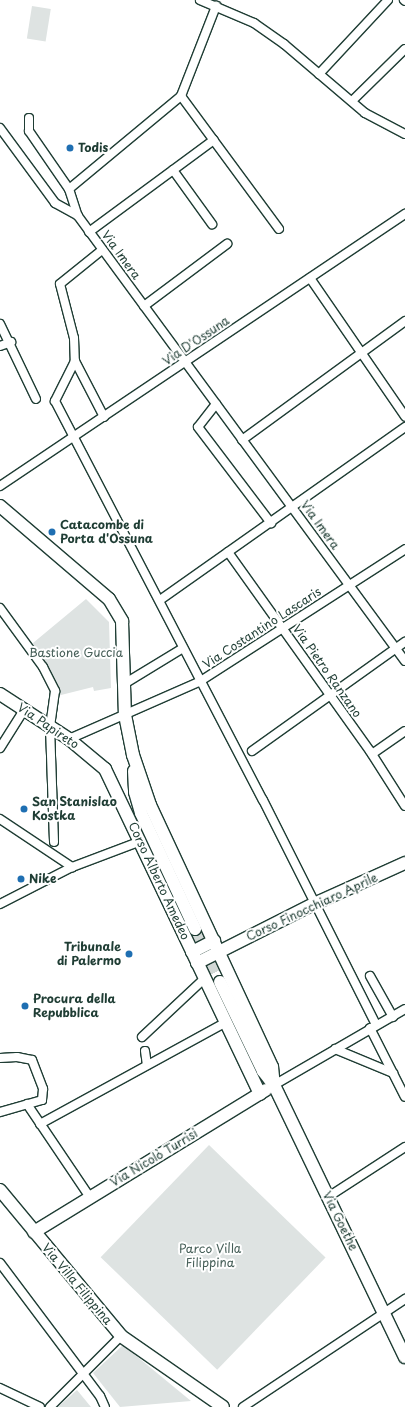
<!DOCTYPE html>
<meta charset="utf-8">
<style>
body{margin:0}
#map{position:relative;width:405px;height:1407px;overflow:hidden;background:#fff;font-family:"Playpen Sans",sans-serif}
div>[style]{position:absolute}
.green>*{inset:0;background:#dee3e2;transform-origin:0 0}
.secondary-tunnel>*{height:12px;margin-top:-6px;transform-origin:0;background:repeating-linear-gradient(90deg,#d2d8d6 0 12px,transparent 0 18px)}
.roads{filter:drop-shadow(1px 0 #1f3d34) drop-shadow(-1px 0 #1f3d34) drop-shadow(0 1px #1f3d34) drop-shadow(0 -1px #1f3d34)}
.street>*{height:8px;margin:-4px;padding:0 4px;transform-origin:4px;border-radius:4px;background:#fff}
.secondary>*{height:12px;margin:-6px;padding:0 6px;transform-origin:6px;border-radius:6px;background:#fff}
.dots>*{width:11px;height:11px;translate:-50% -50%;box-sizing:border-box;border:2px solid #fff;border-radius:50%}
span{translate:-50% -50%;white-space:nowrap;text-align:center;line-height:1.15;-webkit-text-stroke:4px #fff;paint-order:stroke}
.poi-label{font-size:12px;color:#1f3d34;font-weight:700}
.left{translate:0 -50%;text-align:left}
.right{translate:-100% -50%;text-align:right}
.street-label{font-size:12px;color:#1f3d34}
.park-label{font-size:12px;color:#455e57}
</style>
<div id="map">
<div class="green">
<div style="left:32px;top:6px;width:19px;height:33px;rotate:9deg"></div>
<div style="clip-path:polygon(86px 599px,109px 622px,111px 688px,94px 691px,93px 687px,57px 696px,33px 643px)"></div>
<div style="left:209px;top:1145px;width:162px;height:156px;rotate:44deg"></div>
<div style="clip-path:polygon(123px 1345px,191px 1401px,120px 1407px,93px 1373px)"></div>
<div style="clip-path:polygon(77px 1390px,91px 1407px,58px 1407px)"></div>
</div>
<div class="secondary-tunnel">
<div style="left:195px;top:929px;width:59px;rotate:64.7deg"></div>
</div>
<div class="roads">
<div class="street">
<div style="left:200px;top:0;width:59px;rotate:23.1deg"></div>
<div style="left:254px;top:23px;width:37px;rotate:35deg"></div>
<div style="left:284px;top:44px;width:106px;rotate:40.4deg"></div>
<div style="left:365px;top:113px;width:45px;rotate:27.7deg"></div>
<div style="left:404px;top:0;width:1px;rotate:45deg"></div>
<div style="left:319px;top:74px;width:101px;rotate:-47deg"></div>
<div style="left:181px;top:96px;width:165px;rotate:53.6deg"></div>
<div style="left:352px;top:101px;width:74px;rotate:-44.5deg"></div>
<div style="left:29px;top:118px;width:13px;rotate:90deg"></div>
<div style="left:29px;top:131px;width:70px;rotate:55.4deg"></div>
<div style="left:69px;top:189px;width:28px;rotate:72deg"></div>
<div style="left:0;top:128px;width:93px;rotate:53.7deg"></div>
<div style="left:55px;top:203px;width:26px;rotate:29deg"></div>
<div style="left:78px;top:216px;width:552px;rotate:53.69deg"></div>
<div style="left:173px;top:170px;width:67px;rotate:54.2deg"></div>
<div style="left:69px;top:189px;width:146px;rotate:-39.7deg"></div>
<div style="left:181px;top:96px;width:97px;rotate:-68.7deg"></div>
<div style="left:89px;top:232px;width:155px;rotate:-36.4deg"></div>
<div style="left:102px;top:250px;width:54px;rotate:141deg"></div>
<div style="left:60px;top:284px;width:56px;rotate:75.5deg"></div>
<div style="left:74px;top:338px;width:23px;rotate:88deg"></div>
<div style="left:75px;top:361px;width:45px;rotate:116.6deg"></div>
<div style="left:55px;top:401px;width:450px;rotate:62.5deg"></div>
<div style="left:263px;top:800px;width:252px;rotate:63.3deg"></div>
<div style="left:310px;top:278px;width:168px;rotate:55.5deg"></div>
<div style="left:144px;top:306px;width:104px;rotate:-36.8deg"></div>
<div style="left:0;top:324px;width:83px;rotate:64.4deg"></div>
<div style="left:0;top:346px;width:12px;rotate:-20deg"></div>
<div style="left:75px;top:361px;width:63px;rotate:62.6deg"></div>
<div style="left:216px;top:404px;width:29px;rotate:128deg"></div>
<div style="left:198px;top:427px;width:121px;rotate:52.8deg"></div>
<div style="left:242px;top:440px;width:202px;rotate:-36.1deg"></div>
<div style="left:0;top:486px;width:488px;rotate:-33.9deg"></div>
<div style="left:228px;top:552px;width:244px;rotate:54.5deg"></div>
<div style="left:370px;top:751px;width:65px;rotate:57.5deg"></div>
<div style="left:160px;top:600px;width:300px;rotate:-35.2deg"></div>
<div style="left:0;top:608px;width:73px;rotate:53.9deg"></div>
<div style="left:43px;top:667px;width:27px;rotate:63deg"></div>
<div style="left:55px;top:691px;width:36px;rotate:98deg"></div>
<div style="left:50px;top:727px;width:115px;rotate:88deg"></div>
<div style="left:124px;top:684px;width:69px;rotate:-31.4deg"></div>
<div style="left:69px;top:739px;width:142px;rotate:-23.7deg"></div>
<div style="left:199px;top:682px;width:245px;rotate:-32.8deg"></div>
<div style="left:0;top:748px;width:45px;rotate:-57.7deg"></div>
<div style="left:252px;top:751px;width:188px;rotate:-35.5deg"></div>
<div style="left:372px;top:754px;width:40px;rotate:-34.9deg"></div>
<div style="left:0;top:819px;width:87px;rotate:33.7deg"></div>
<div style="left:0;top:904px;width:81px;rotate:-27.2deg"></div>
<div style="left:72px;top:867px;width:74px;rotate:-20.6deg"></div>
<div style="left:370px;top:976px;width:47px;rotate:60.7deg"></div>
<div style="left:370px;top:1028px;width:77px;rotate:63.1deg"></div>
<div style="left:142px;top:1037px;width:85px;rotate:-43.1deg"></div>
<div style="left:335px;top:1049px;width:63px;rotate:22.5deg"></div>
<div style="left:145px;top:1051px;width:14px;rotate:82deg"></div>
<div style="left:0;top:1058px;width:17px;rotate:-3deg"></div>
<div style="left:17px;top:1057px;width:15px;rotate:11deg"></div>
<div style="left:32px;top:1060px;width:31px;rotate:69deg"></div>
<div style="left:43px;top:1089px;width:11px;rotate:95deg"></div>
<div style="left:42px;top:1100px;width:44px;rotate:164.1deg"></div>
<div style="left:274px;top:1085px;width:151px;rotate:-30.1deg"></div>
<div style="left:27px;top:1104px;width:111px;rotate:56deg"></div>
<div style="left:40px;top:1124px;width:212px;rotate:-28.7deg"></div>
<div style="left:328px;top:1197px;width:92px;rotate:-33deg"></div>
<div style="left:0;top:1263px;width:166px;rotate:53.1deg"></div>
<div style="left:100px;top:1396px;width:12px;rotate:66deg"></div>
<div style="left:0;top:1388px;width:44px;rotate:25.4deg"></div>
<div style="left:50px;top:1407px;width:100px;rotate:-45deg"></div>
<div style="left:243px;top:1407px;width:195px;rotate:-33.7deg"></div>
</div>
<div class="secondary">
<div style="left:0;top:506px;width:143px;rotate:40.5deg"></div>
<div style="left:109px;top:599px;width:26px;rotate:59deg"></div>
<div style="left:122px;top:621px;width:94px;rotate:88.2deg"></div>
<div style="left:125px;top:715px;width:41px;rotate:78.7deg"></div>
<div style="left:133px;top:755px;width:53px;rotate:71.2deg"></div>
<div style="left:150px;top:805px;width:289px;rotate:65deg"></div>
<div style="left:272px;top:1067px;width:18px;rotate:84deg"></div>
<div style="left:0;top:694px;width:82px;rotate:33.1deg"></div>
<div style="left:69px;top:739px;width:47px;rotate:39.8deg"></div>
<div style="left:105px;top:769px;width:360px;rotate:64.5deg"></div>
<div style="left:134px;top:771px;width:21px;rotate:87deg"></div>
<div style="left:135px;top:792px;width:22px;rotate:74deg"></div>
<div style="left:141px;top:813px;width:128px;rotate:65deg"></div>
<div style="left:192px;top:952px;width:25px;rotate:-27deg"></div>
<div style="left:197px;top:963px;width:131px;rotate:-26.8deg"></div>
<div style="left:314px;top:904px;width:100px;rotate:-24.3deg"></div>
<div style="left:220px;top:982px;width:99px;rotate:64.2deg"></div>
<div style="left:263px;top:1071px;width:18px;rotate:52deg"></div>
<div style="left:274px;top:1085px;width:302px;rotate:64.3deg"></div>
<div style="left:0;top:1190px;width:190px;rotate:50.3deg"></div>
<div style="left:121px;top:1336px;width:124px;rotate:34.8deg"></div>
<div style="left:34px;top:1232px;width:272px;rotate:-31.5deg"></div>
</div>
</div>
<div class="dots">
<div style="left:70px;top:148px;background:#1f6fb2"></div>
<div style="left:52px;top:532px;background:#1f6fb2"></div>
<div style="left:24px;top:809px;background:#1f6fb2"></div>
<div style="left:21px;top:879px;background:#1f6fb2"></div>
<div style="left:129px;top:954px;background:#1f6fb2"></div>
<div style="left:25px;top:1006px;background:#1f6fb2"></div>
</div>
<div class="poi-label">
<span class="left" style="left:78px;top:148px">Todis</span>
<span class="left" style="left:60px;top:532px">Catacombe di<br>Porta d'Ossuna</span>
<span class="left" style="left:32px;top:809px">San Stanislao<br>Kostka</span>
<span class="left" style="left:29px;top:879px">Nike</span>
<span class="right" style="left:121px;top:954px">Tribunale<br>di Palermo</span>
<span class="left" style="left:33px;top:1006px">Procura della<br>Repubblica</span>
</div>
<div class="street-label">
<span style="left:121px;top:255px;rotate:54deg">Via Imera</span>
<span style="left:196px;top:341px;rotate:-34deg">Via D'Ossuna</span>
<span style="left:320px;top:525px;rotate:54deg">Via Imera</span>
<span style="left:262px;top:628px;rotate:-33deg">Via Costantino Lascaris</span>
<span style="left:327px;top:671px;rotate:55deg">Via Pietro Ranzano</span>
<span style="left:48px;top:726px;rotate:34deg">Via Papireto</span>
<span style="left:159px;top:881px;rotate:65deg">Corso Alberto Amedeo</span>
<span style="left:312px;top:907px;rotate:-25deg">Corso Finocchiaro Aprile</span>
<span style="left:154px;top:1158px;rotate:-31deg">Via Nicolò Turrisi</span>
<span style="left:340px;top:1221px;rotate:64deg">Via Goethe</span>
<span style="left:77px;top:1284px;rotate:50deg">Via Villa Filippina</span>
</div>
<div class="park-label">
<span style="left:76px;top:653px">Bastione Guccia</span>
<span style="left:210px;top:1256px">Parco Villa<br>Filippina</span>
</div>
</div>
